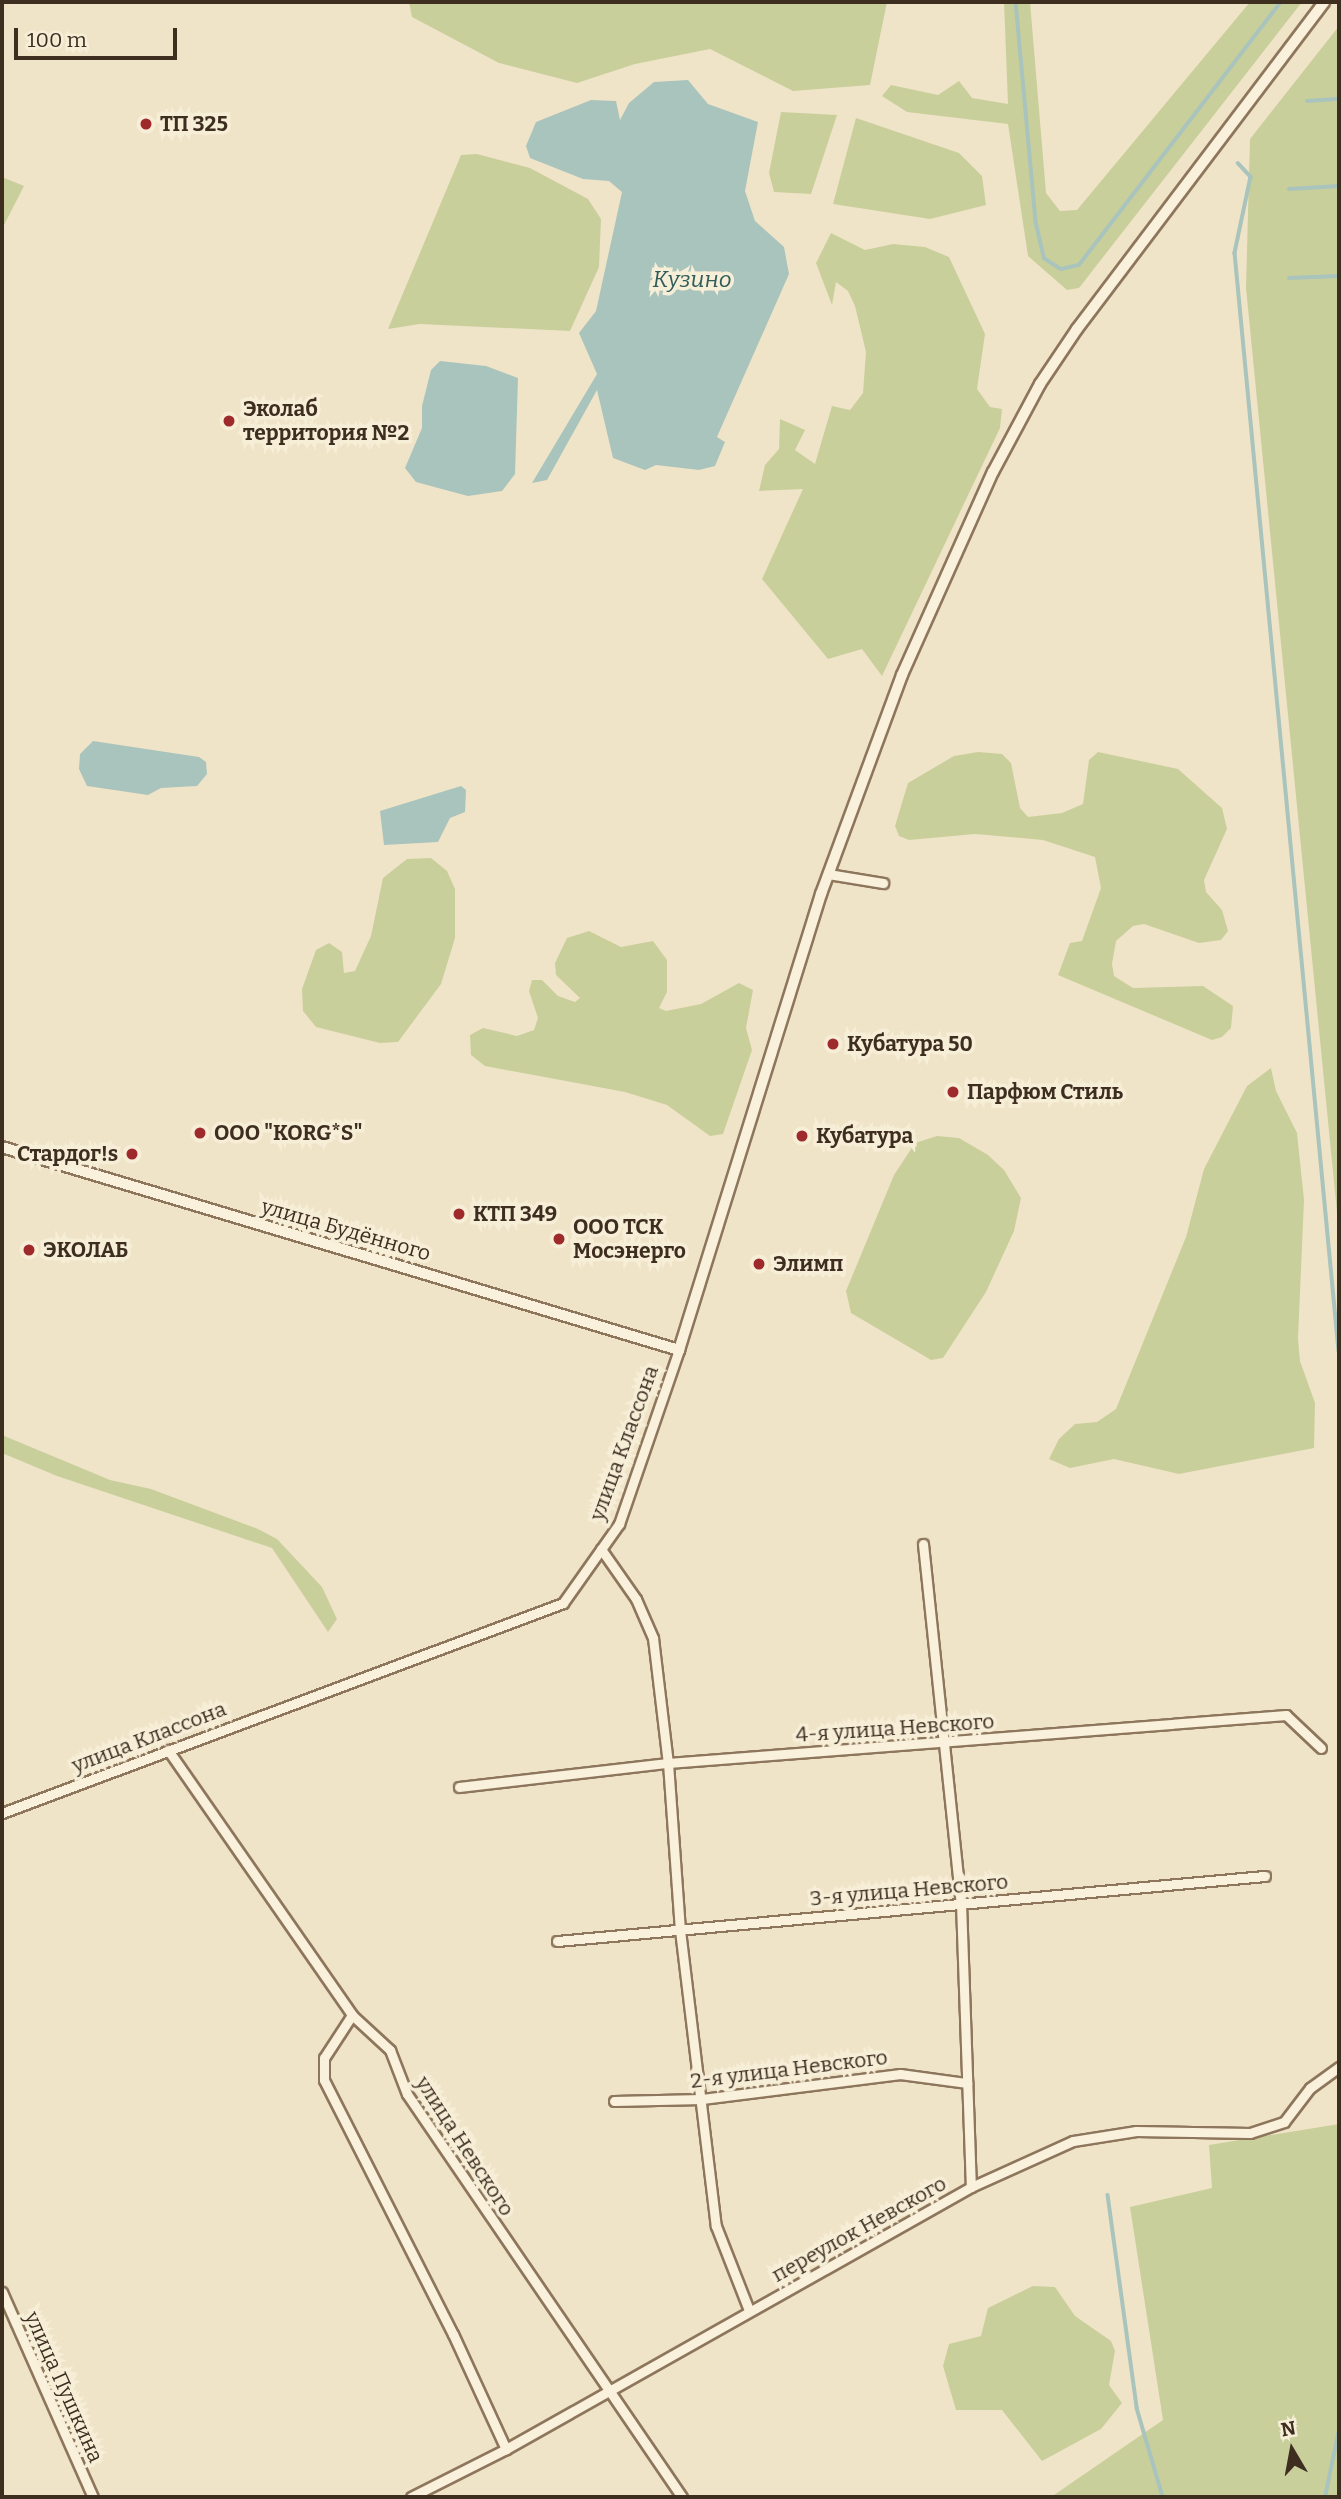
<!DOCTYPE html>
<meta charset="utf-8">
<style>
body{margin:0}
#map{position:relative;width:1341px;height:2499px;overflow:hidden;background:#f0e4c8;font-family:Bitter,serif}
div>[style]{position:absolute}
.green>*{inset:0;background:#c9cf9b}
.water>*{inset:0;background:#a9c4bc}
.stream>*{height:3.5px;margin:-1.75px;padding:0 1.75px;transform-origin:1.75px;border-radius:1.75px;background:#a9c4bc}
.roads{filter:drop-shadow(2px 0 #8d765c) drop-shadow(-2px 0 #8d765c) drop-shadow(0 2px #8d765c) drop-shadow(0 -2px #8d765c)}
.minor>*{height:9px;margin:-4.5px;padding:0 4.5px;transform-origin:4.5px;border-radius:4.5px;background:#faf1dc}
.tertiary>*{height:10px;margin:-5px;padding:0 5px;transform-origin:5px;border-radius:5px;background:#faf1dc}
.dots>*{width:19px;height:19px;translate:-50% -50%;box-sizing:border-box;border:4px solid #f7eed8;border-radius:50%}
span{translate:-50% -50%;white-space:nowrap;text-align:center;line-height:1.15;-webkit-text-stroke:7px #f7eed8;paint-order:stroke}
.poi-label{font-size:21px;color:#3d2e20;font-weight:700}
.left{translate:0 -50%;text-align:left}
.right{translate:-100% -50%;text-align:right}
.street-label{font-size:21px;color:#3d2e20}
.water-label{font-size:23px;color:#2f5d5a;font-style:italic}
.frame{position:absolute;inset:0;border:4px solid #3d2e20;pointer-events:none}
.north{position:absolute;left:1257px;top:2415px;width:70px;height:70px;-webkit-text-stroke:5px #f7eed8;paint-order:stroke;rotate:350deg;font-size:19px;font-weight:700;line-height:28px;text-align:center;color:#3d2e20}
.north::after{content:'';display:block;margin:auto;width:24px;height:32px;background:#3d2e20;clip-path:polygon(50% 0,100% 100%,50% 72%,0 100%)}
.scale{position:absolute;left:14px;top:28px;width:163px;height:32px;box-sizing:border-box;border:4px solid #3d2e20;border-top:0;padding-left:9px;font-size:21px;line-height:24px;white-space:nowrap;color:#3d2e20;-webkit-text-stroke:5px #f7eed8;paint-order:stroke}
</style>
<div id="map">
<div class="green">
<div style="clip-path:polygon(409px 2px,887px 2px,870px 85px,793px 91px,710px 49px,635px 64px,577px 83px,499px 63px,412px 17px)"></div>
<div style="clip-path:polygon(1004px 2px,1030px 2px,1046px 193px,1060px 211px,1077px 210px,1250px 2px,1302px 2px,1079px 288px,1067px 290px,1028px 256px,1008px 124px,907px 112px,882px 96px,891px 85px,938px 95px,959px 81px,972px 98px,1008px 104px)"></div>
<div style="clip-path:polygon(1339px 26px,1339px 1233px,1246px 288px,1250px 139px)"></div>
<div style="clip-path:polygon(781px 112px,837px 115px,811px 194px,774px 192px,769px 173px)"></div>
<div style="clip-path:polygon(856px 118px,959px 153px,982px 176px,986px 205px,930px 219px,833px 204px)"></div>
<div style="clip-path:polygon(477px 154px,530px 168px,588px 199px,601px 219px,599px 267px,570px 331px,420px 324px,388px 329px,461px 155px)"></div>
<div style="clip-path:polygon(2px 177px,24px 186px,2px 229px)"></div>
<div style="clip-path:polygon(831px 233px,865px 250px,893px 244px,925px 247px,949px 257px,985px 334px,977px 389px,990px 407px,1002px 409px,1000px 428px,882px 676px,862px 649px,828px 659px,762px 579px,803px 489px,759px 491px,765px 465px,779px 449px,780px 419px,805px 430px,795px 450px,815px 464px,832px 406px,850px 410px,863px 393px,866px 352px,855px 306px,848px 291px,836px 282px,832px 305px,816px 263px)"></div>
<div style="clip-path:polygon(978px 752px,1002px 754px,1011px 763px,1020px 808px,1028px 817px,1062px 813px,1083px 804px,1089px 760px,1098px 752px,1178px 769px,1222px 808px,1227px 829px,1204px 880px,1206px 892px,1222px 910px,1228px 931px,1221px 940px,1199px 943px,1144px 924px,1133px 926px,1116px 941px,1112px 964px,1114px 976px,1133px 988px,1203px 986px,1233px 1006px,1231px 1028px,1222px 1037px,1212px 1040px,1058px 975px,1070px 943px,1082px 941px,1101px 888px,1095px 857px,1043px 840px,975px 834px,909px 840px,899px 836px,895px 826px,908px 783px,954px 756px)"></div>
<div style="clip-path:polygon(431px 858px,447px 871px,455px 889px,455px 938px,441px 984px,398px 1042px,380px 1043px,316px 1027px,303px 1011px,302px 989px,316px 950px,329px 943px,342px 952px,344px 973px,355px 971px,371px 936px,383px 878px,407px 859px)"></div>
<div style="clip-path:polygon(589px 931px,621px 947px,653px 941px,667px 960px,667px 992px,659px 1008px,666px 1011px,701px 1004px,739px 983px,753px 990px,746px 1028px,752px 1050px,723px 1134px,710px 1136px,667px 1105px,625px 1092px,485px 1066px,471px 1055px,470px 1035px,483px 1028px,517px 1036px,534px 1030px,538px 1018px,529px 991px,532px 980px,542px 980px,558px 996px,575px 1002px,580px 998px,556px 975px,555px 963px,567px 938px)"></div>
<div style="clip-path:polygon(1271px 1068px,1276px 1091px,1297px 1133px,1304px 1200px,1298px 1339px,1300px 1361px,1315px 1403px,1314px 1448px,1179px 1474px,1114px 1459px,1070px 1468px,1049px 1459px,1059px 1439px,1075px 1424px,1097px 1422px,1116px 1409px,1186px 1237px,1204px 1169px,1247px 1086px)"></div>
<div style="clip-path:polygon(937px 1136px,959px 1138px,988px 1155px,1004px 1170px,1021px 1198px,1014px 1231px,986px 1292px,943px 1358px,931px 1360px,851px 1313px,846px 1291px,894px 1175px,915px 1143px)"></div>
<div style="clip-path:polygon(2px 1435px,110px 1480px,151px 1489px,258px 1529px,277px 1539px,322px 1587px,337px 1619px,328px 1632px,272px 1548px,57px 1476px,2px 1453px)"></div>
<div style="clip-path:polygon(1339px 2124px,1339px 2497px,1051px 2497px,1163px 2420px,1130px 2207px,1212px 2188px,1209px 2145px)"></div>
<div style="clip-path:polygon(1033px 2286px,1055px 2287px,1075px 2316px,1111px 2341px,1115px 2351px,1109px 2385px,1122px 2403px,1101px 2429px,1042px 2461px,1002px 2410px,956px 2410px,943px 2366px,949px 2344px,981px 2336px,988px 2308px)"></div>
</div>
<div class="water">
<div style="clip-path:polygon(688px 80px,708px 104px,758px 122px,745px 191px,755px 221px,784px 247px,789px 274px,717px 437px,725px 442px,715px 466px,699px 470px,656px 465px,645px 470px,613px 458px,597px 390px,547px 480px,532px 483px,597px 374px,579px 333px,596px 311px,622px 192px,609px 181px,583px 179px,530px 158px,526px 146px,536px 122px,591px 100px,616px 101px,620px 120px,629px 103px,654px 82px)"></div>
<div style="clip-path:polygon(440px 361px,486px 366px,518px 378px,515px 474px,502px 491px,468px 496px,453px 492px,416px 482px,405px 468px,422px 428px,422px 406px,431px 370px)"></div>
<div style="clip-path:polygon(93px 741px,199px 757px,206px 762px,207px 774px,197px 786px,161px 788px,148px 795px,87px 786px,79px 769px,80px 754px)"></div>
<div style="clip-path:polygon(461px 786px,466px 790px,465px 812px,450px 818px,438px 842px,384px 845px,380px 811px)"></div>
</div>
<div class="stream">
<div style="left:1016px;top:2px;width:221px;rotate:84.8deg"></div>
<div style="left:1036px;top:222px;width:37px;rotate:77deg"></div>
<div style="left:1044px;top:258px;width:20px;rotate:33deg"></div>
<div style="left:1061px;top:269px;width:18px;rotate:-13deg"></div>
<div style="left:1079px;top:265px;width:332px;rotate:-52.5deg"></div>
<div style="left:1307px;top:101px;width:32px;rotate:-4deg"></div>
<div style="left:1238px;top:163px;width:19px;rotate:47deg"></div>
<div style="left:1251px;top:177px;width:78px;rotate:101.9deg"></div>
<div style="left:1235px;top:253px;width:1103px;rotate:84.59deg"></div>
<div style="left:1289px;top:189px;width:50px;rotate:-3.4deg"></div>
<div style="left:1289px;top:278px;width:50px;rotate:-2.3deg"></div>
<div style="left:1108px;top:2195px;width:215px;rotate:82.2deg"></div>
<div style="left:1137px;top:2408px;width:93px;rotate:73.7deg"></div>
<div style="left:1325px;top:2497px;width:68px;rotate:-78.2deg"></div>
</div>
<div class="roads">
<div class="minor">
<div style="left:828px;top:874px;width:56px;rotate:9.3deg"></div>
<div style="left:923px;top:1544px;width:361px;rotate:84deg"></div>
<div style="left:961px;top:1903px;width:284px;rotate:88deg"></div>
<div style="left:601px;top:1549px;width:61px;rotate:55deg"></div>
<div style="left:636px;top:1599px;width:43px;rotate:66.4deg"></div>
<div style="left:653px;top:1638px;width:126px;rotate:83.2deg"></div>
<div style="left:668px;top:1763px;width:167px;rotate:85.9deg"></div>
<div style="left:680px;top:1930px;width:298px;rotate:83.1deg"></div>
<div style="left:716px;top:2226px;width:90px;rotate:68.6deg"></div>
<div style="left:168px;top:1750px;width:323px;rotate:55.2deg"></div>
<div style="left:352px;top:2015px;width:52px;rotate:42.6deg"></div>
<div style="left:390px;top:2050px;width:47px;rotate:68.9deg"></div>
<div style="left:407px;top:2094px;width:488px;rotate:55.7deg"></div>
<div style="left:459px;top:1787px;width:210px;rotate:-6.6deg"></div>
<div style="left:668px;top:1763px;width:620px;rotate:-4.44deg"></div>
<div style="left:1286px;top:1715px;width:48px;rotate:43.3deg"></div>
<div style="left:2px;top:1813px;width:599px;rotate:-20.52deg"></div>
<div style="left:563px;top:1603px;width:97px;rotate:-54.7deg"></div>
<div style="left:619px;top:1524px;width:184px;rotate:-71deg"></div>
<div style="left:557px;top:1941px;width:711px;rotate:-5.25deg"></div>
<div style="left:352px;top:2015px;width:51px;rotate:123.1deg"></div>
<div style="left:324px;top:2058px;width:22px;rotate:90deg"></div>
<div style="left:324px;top:2080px;width:285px;rotate:63.1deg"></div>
<div style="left:453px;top:2334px;width:127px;rotate:65.3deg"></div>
<div style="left:614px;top:2101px;width:88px;rotate:-1.3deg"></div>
<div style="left:702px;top:2099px;width:200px;rotate:-7.2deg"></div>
<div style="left:900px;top:2074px;width:68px;rotate:7.7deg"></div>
<div style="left:2px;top:2292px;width:224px;rotate:66.1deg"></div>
<div style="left:411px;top:2497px;width:106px;rotate:-26.8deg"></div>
<div style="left:506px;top:2449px;width:534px;rotate:-29.4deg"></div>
<div style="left:971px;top:2187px;width:112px;rotate:-24.3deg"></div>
<div style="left:1073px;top:2141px;width:64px;rotate:-9deg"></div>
<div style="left:1136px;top:2131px;width:114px;rotate:1deg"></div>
<div style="left:1250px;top:2133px;width:36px;rotate:-18deg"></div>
<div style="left:1284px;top:2122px;width:43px;rotate:-52.6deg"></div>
<div style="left:1310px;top:2088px;width:36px;rotate:-36deg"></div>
</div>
<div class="tertiary">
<div style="left:2px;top:1147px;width:707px;rotate:16.69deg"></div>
<div style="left:679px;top:1350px;width:478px;rotate:-72.7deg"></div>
<div style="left:821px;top:894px;width:233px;rotate:-69.7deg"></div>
<div style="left:902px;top:675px;width:222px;rotate:-65.9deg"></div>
<div style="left:993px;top:472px;width:100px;rotate:-61.9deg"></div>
<div style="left:1040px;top:384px;width:66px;rotate:-56.1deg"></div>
<div style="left:1077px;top:329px;width:410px;rotate:-52.9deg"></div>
</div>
</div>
<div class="dots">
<div style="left:146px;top:124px;background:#9e2a2b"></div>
<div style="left:229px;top:421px;background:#9e2a2b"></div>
<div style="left:833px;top:1044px;background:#9e2a2b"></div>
<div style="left:953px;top:1092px;background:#9e2a2b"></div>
<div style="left:200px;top:1133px;background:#9e2a2b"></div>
<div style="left:802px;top:1136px;background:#9e2a2b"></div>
<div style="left:132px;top:1154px;background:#9e2a2b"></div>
<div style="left:459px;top:1214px;background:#9e2a2b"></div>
<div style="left:559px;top:1239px;background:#9e2a2b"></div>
<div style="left:29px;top:1250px;background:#9e2a2b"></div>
<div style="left:759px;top:1264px;background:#9e2a2b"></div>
</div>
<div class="poi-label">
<span class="left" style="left:160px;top:124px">ТП 325</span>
<span class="left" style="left:243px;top:421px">Эколаб<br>территория №2</span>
<span class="left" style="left:847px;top:1044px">Кубатура 50</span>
<span class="left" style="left:967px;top:1092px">Парфюм Стиль</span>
<span class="left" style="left:214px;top:1133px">ООО "KORG*S"</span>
<span class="left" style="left:816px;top:1136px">Кубатура</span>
<span class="right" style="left:118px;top:1154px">Стардог!s</span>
<span class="left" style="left:473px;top:1214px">КТП 349</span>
<span class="left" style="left:573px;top:1239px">ООО ТСК<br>Мосэнерго</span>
<span class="left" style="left:43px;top:1250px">ЭКОЛАБ</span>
<span class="left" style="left:773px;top:1264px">Элимп</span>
</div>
<div class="street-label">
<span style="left:346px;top:1230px;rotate:16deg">улица Будённого</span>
<span style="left:624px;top:1443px;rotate:-70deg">улица Классона</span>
<span style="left:895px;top:1728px;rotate:-4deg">4-я улица Невского</span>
<span style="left:149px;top:1737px;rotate:-21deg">улица Классона</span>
<span style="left:909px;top:1890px;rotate:-5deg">3-я улица Невского</span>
<span style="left:789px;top:2069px;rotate:-7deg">2-я улица Невского</span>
<span style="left:465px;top:2146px;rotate:57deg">улица Невского</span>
<span style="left:859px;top:2229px;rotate:-29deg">переулок Невского</span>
<span style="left:64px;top:2387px;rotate:66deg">улица Пушкина</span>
</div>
<div class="water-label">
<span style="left:692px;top:279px">Кузино</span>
</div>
<div class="frame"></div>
<div class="north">N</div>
<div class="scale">100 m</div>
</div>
